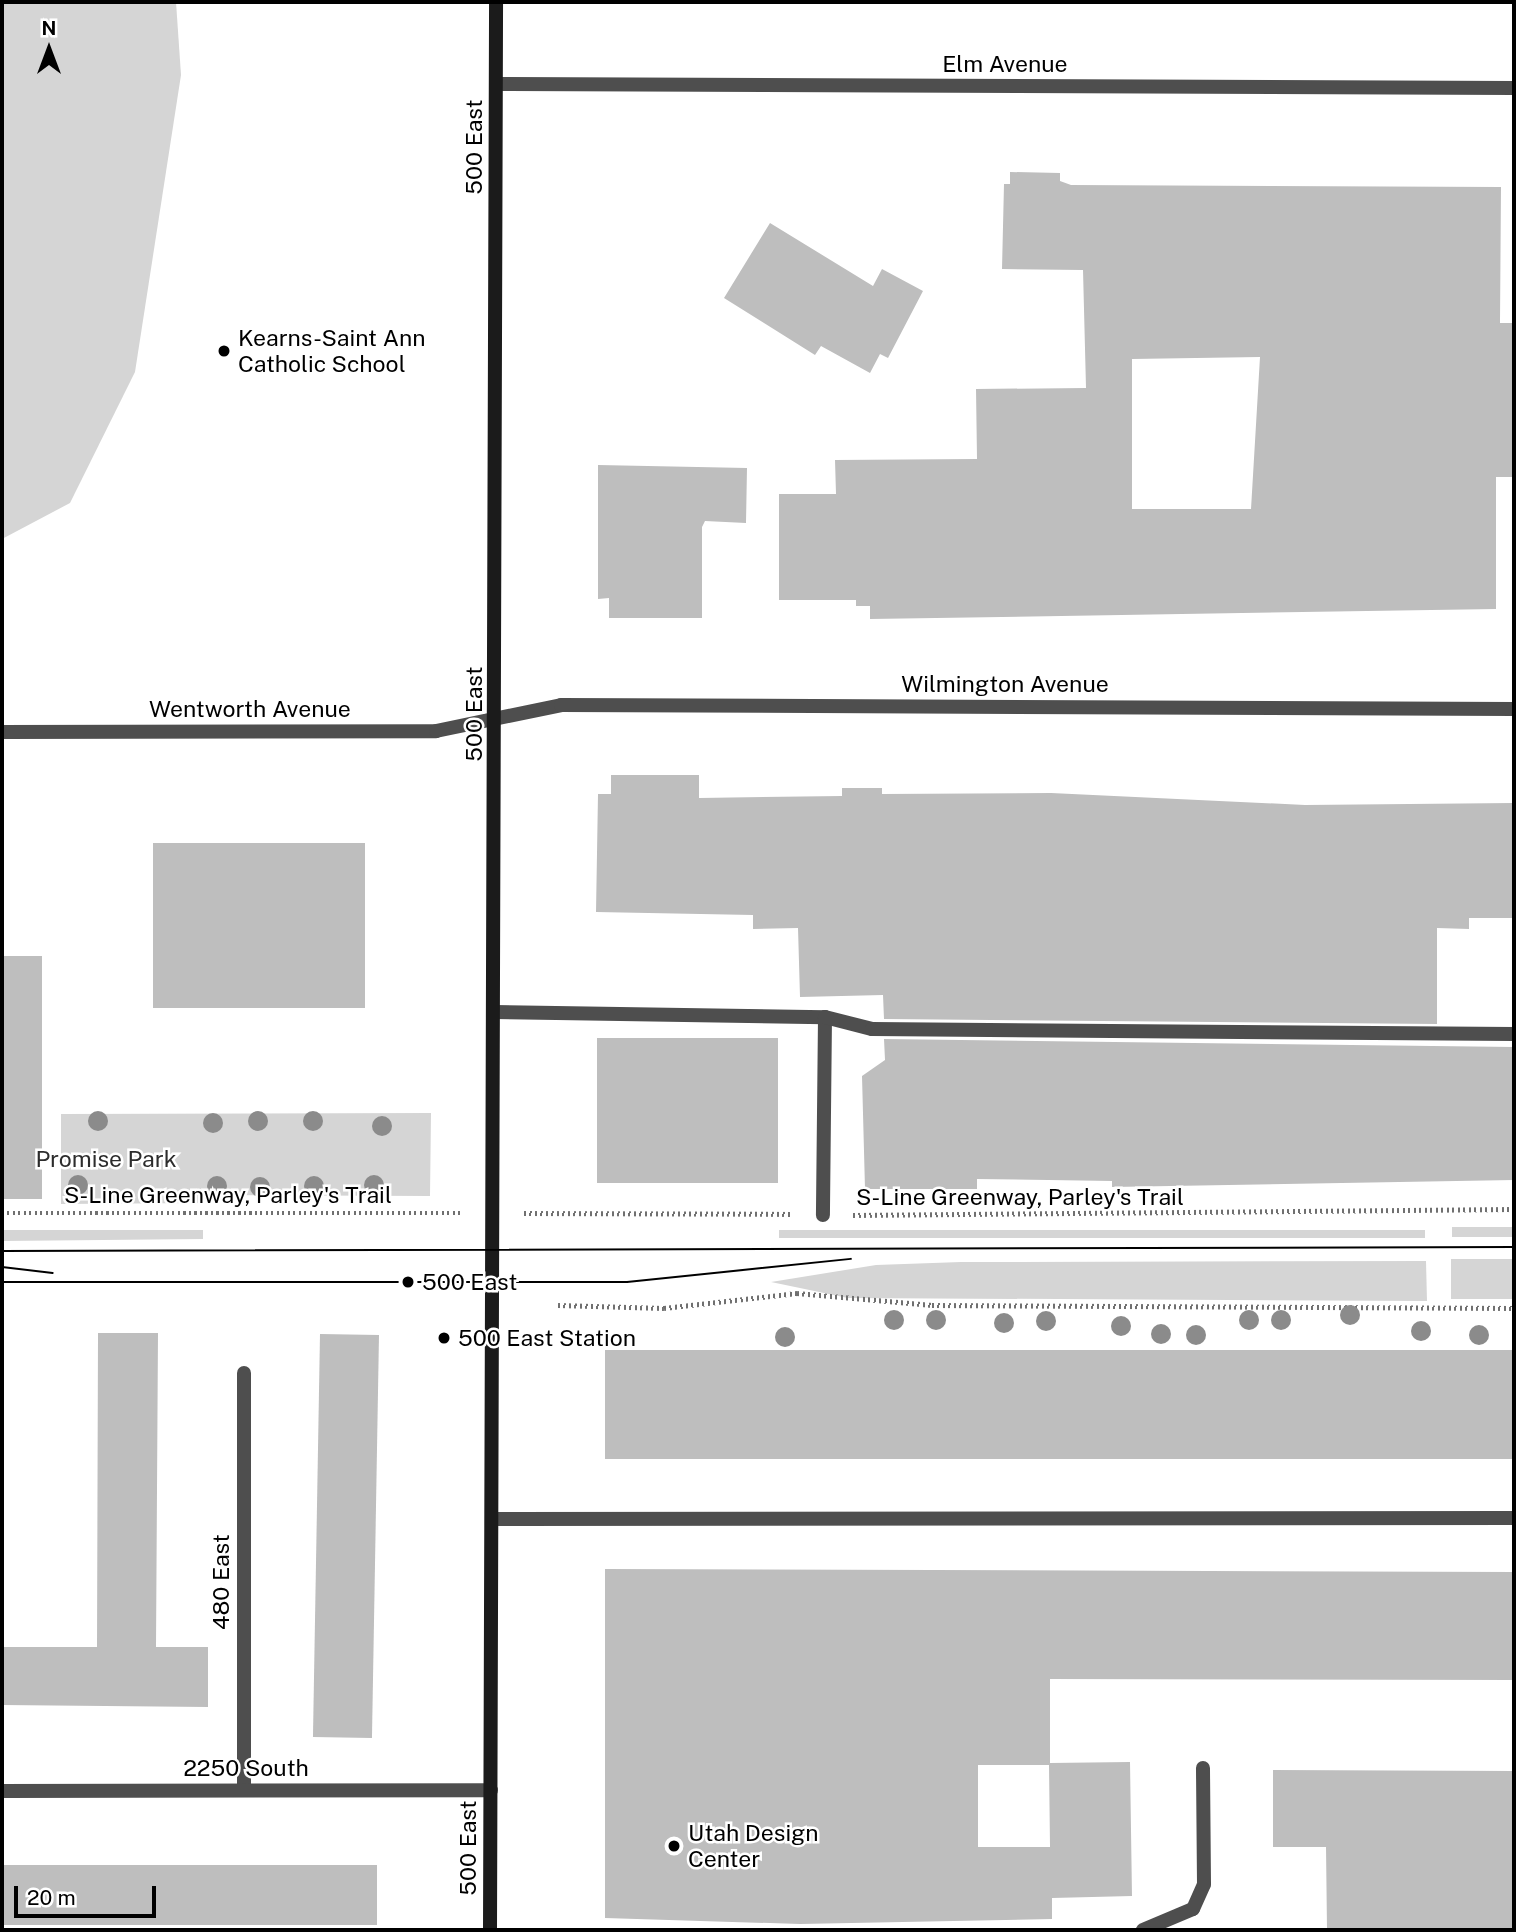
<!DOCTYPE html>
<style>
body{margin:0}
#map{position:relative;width:1516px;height:1932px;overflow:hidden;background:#fff;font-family:"Public Sans",sans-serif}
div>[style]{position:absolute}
.green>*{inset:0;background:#d5d5d5;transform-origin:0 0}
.building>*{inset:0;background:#bebebe;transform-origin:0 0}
.path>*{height:4.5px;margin-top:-2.25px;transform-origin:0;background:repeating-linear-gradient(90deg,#707070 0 2px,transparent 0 5.5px)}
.lane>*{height:14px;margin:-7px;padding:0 7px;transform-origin:7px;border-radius:7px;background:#4e4e4e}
.street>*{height:14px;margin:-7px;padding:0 7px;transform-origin:7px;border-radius:7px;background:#4e4e4e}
.secondary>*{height:14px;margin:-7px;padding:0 7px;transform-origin:7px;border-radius:7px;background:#1b1b1b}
.tram>*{height:2px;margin:-1px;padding:0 1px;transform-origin:1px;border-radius:1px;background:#000}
.trees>*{width:20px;height:20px;margin:-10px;border-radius:50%;background:#8b8b8b}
.dots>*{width:19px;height:19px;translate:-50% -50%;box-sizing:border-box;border:4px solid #fff;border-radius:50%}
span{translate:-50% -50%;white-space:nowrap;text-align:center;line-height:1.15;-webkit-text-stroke:5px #fff;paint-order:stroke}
.street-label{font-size:23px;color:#000}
.poi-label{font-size:23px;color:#000}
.left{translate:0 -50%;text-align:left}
.park-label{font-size:23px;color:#2c2c2c}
.frame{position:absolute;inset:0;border:4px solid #000;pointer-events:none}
.north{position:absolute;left:14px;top:14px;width:70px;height:70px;-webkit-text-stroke:5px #fff;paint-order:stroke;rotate:0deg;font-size:19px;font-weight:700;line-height:28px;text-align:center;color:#000}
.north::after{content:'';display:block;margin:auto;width:24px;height:32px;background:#000;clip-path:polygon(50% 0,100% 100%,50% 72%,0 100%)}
.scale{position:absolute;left:14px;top:1886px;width:142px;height:32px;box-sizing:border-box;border:4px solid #000;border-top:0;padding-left:9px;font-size:21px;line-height:24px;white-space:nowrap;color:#000;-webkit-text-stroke:5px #fff;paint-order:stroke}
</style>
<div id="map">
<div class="green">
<div style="clip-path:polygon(2px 2px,176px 2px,181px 75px,135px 372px,70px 503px,2px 539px)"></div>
<div style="clip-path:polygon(431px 1113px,430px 1196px,222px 1195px,203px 1203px,61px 1204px,61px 1114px)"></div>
<div style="left:1514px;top:1227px;width:10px;height:62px;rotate:90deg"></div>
<div style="clip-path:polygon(2px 1230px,203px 1230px,203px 1239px,2px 1241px)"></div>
<div style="left:1425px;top:1230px;width:8px;height:646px;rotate:90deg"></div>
<div style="left:1514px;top:1259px;width:40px;height:63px;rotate:90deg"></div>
<div style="clip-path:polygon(1426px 1261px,1427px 1301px,848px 1298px,771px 1282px,876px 1265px,961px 1262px)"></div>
</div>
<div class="building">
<div style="clip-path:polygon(evenodd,1010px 172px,1060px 173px,1060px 181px,1071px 185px,1501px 187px,1500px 323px,1514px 323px,1514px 477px,1496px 477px,1496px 609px,870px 619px,870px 606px,856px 606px,856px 600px,779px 600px,779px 494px,836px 494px,835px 460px,977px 459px,976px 389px,1086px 388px,1083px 270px,1002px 269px,1004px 184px,1010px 184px,1010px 172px,1260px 357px,1251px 509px,1132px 509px,1132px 359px,1260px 357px)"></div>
<div style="clip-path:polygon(770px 223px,873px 286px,882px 269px,923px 291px,888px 358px,880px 354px,870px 373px,821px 346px,815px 355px,724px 298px)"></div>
<div style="clip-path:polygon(598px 465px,747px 468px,746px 523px,705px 521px,702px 527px,702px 618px,609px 618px,609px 598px,598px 599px)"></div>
<div style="clip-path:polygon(611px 775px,699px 775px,699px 798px,842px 796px,842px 788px,882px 788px,882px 794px,1051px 793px,1305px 805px,1514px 803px,1514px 918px,1469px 918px,1469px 929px,1437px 928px,1437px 1024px,884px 1019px,883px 995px,800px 997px,798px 928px,753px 929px,753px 915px,596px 912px,598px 794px,611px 794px)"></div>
<div style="left:153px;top:843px;width:212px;height:165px"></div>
<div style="left:2px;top:956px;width:40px;height:243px"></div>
<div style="left:597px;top:1038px;width:181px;height:145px"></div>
<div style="clip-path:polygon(884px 1039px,1514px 1047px,1514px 1180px,1112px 1187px,1112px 1181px,977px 1179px,977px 1189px,865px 1189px,862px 1076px,885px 1060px)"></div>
<div style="clip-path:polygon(98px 1333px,158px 1333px,156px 1647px,208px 1647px,208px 1707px,2px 1705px,2px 1647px,97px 1647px)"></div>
<div style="left:320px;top:1334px;width:59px;height:403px;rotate:1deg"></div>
<div style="left:605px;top:1350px;width:909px;height:109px"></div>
<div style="clip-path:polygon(evenodd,605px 1569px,1514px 1572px,1514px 1680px,1050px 1679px,1050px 1763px,1130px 1762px,1132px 1896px,1052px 1898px,1052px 1919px,800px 1924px,605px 1918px,605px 1569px,978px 1765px,1049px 1765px,1050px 1847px,978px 1847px,978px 1765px)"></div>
<div style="clip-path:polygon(1273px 1770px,1514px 1771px,1514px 1930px,1327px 1930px,1326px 1847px,1273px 1847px)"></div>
<div style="left:2px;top:1865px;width:375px;height:60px"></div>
</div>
<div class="path">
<div style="left:2px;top:1213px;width:461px"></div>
<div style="left:524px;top:1213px;width:268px;rotate:0.2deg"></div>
<div style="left:853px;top:1215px;width:661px;rotate:-0.52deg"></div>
<div style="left:558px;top:1305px;width:106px;rotate:1.6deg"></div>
<div style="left:664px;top:1308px;width:134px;rotate:-6.4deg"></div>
<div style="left:797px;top:1293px;width:136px;rotate:5.1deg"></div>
<div style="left:932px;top:1305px;width:582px;rotate:0.3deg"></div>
</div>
<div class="lane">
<div style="left:495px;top:1012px;width:330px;rotate:0.9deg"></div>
<div style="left:825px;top:1017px;width:198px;rotate:90.6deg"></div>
<div style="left:825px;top:1017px;width:49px;rotate:14.3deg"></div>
<div style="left:872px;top:1029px;width:642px;rotate:0.45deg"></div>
<div style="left:492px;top:1519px;width:1022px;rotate:-0.06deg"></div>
<div style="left:1143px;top:1930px;width:54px;rotate:-22.8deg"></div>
<div style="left:1193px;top:1909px;width:27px;rotate:-66deg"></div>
<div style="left:1204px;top:1884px;width:116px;rotate:-90.5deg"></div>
</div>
<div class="street">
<div style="left:496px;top:84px;width:1018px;rotate:0.23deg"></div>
<div style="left:2px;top:732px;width:434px;rotate:-0.1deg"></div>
<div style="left:436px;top:731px;width:128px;rotate:-11.7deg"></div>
<div style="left:561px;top:705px;width:953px;rotate:0.24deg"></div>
<div style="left:244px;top:1373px;width:417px;rotate:90deg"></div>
<div style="left:2px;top:1791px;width:489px;rotate:-0.1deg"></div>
</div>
<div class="secondary">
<div style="left:490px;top:1930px;width:1928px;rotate:-89.82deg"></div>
</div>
<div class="tram">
<div style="left:2px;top:1251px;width:1512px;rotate:-0.15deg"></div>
<div style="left:2px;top:1267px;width:51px;rotate:6.7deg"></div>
<div style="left:2px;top:1282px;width:625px"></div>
<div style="left:627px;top:1282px;width:225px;rotate:-5.9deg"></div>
</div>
<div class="trees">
<div style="left:98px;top:1121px"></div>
<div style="left:258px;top:1121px"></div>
<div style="left:313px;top:1121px"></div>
<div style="left:213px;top:1123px"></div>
<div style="left:382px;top:1126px"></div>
<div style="left:78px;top:1185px"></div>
<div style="left:374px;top:1185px"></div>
<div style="left:217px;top:1186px"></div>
<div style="left:314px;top:1186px"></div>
<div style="left:260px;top:1187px"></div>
<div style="left:1350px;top:1315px"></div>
<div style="left:894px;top:1320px"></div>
<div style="left:936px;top:1320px"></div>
<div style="left:1249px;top:1320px"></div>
<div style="left:1281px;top:1320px"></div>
<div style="left:1046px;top:1321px"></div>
<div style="left:1004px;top:1323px"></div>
<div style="left:1121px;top:1326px"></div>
<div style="left:1421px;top:1331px"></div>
<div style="left:1161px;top:1334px"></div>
<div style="left:1196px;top:1335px"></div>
<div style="left:1479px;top:1335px"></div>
<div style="left:785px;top:1337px"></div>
</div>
<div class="dots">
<div style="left:224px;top:351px;background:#000"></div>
<div style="left:408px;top:1282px;background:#000"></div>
<div style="left:444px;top:1338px;background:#000"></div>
<div style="left:674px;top:1846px;background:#000"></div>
</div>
<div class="street-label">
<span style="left:1005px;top:64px">Elm Avenue</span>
<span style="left:474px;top:147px;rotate:-90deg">500 East</span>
<span style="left:1005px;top:684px">Wilmington Avenue</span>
<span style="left:250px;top:709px">Wentworth Avenue</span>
<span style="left:474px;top:714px;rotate:-90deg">500 East</span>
<span style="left:228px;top:1195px">S-Line Greenway, Parley's Trail</span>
<span style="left:1020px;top:1197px">S-Line Greenway, Parley's Trail</span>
<span style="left:221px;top:1582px;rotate:-90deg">480 East</span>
<span style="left:246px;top:1768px">2250 South</span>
<span style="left:468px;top:1848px;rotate:-90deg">500 East</span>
</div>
<div class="poi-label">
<span class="left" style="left:238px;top:351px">Kearns-Saint Ann<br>Catholic School</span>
<span class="left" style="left:422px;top:1282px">500 East</span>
<span class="left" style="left:458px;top:1338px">500 East Station</span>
<span class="left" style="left:688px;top:1846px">Utah Design<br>Center</span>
</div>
<div class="park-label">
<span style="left:106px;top:1159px">Promise Park</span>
</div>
<div class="frame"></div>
<div class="north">N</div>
<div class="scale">20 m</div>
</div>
